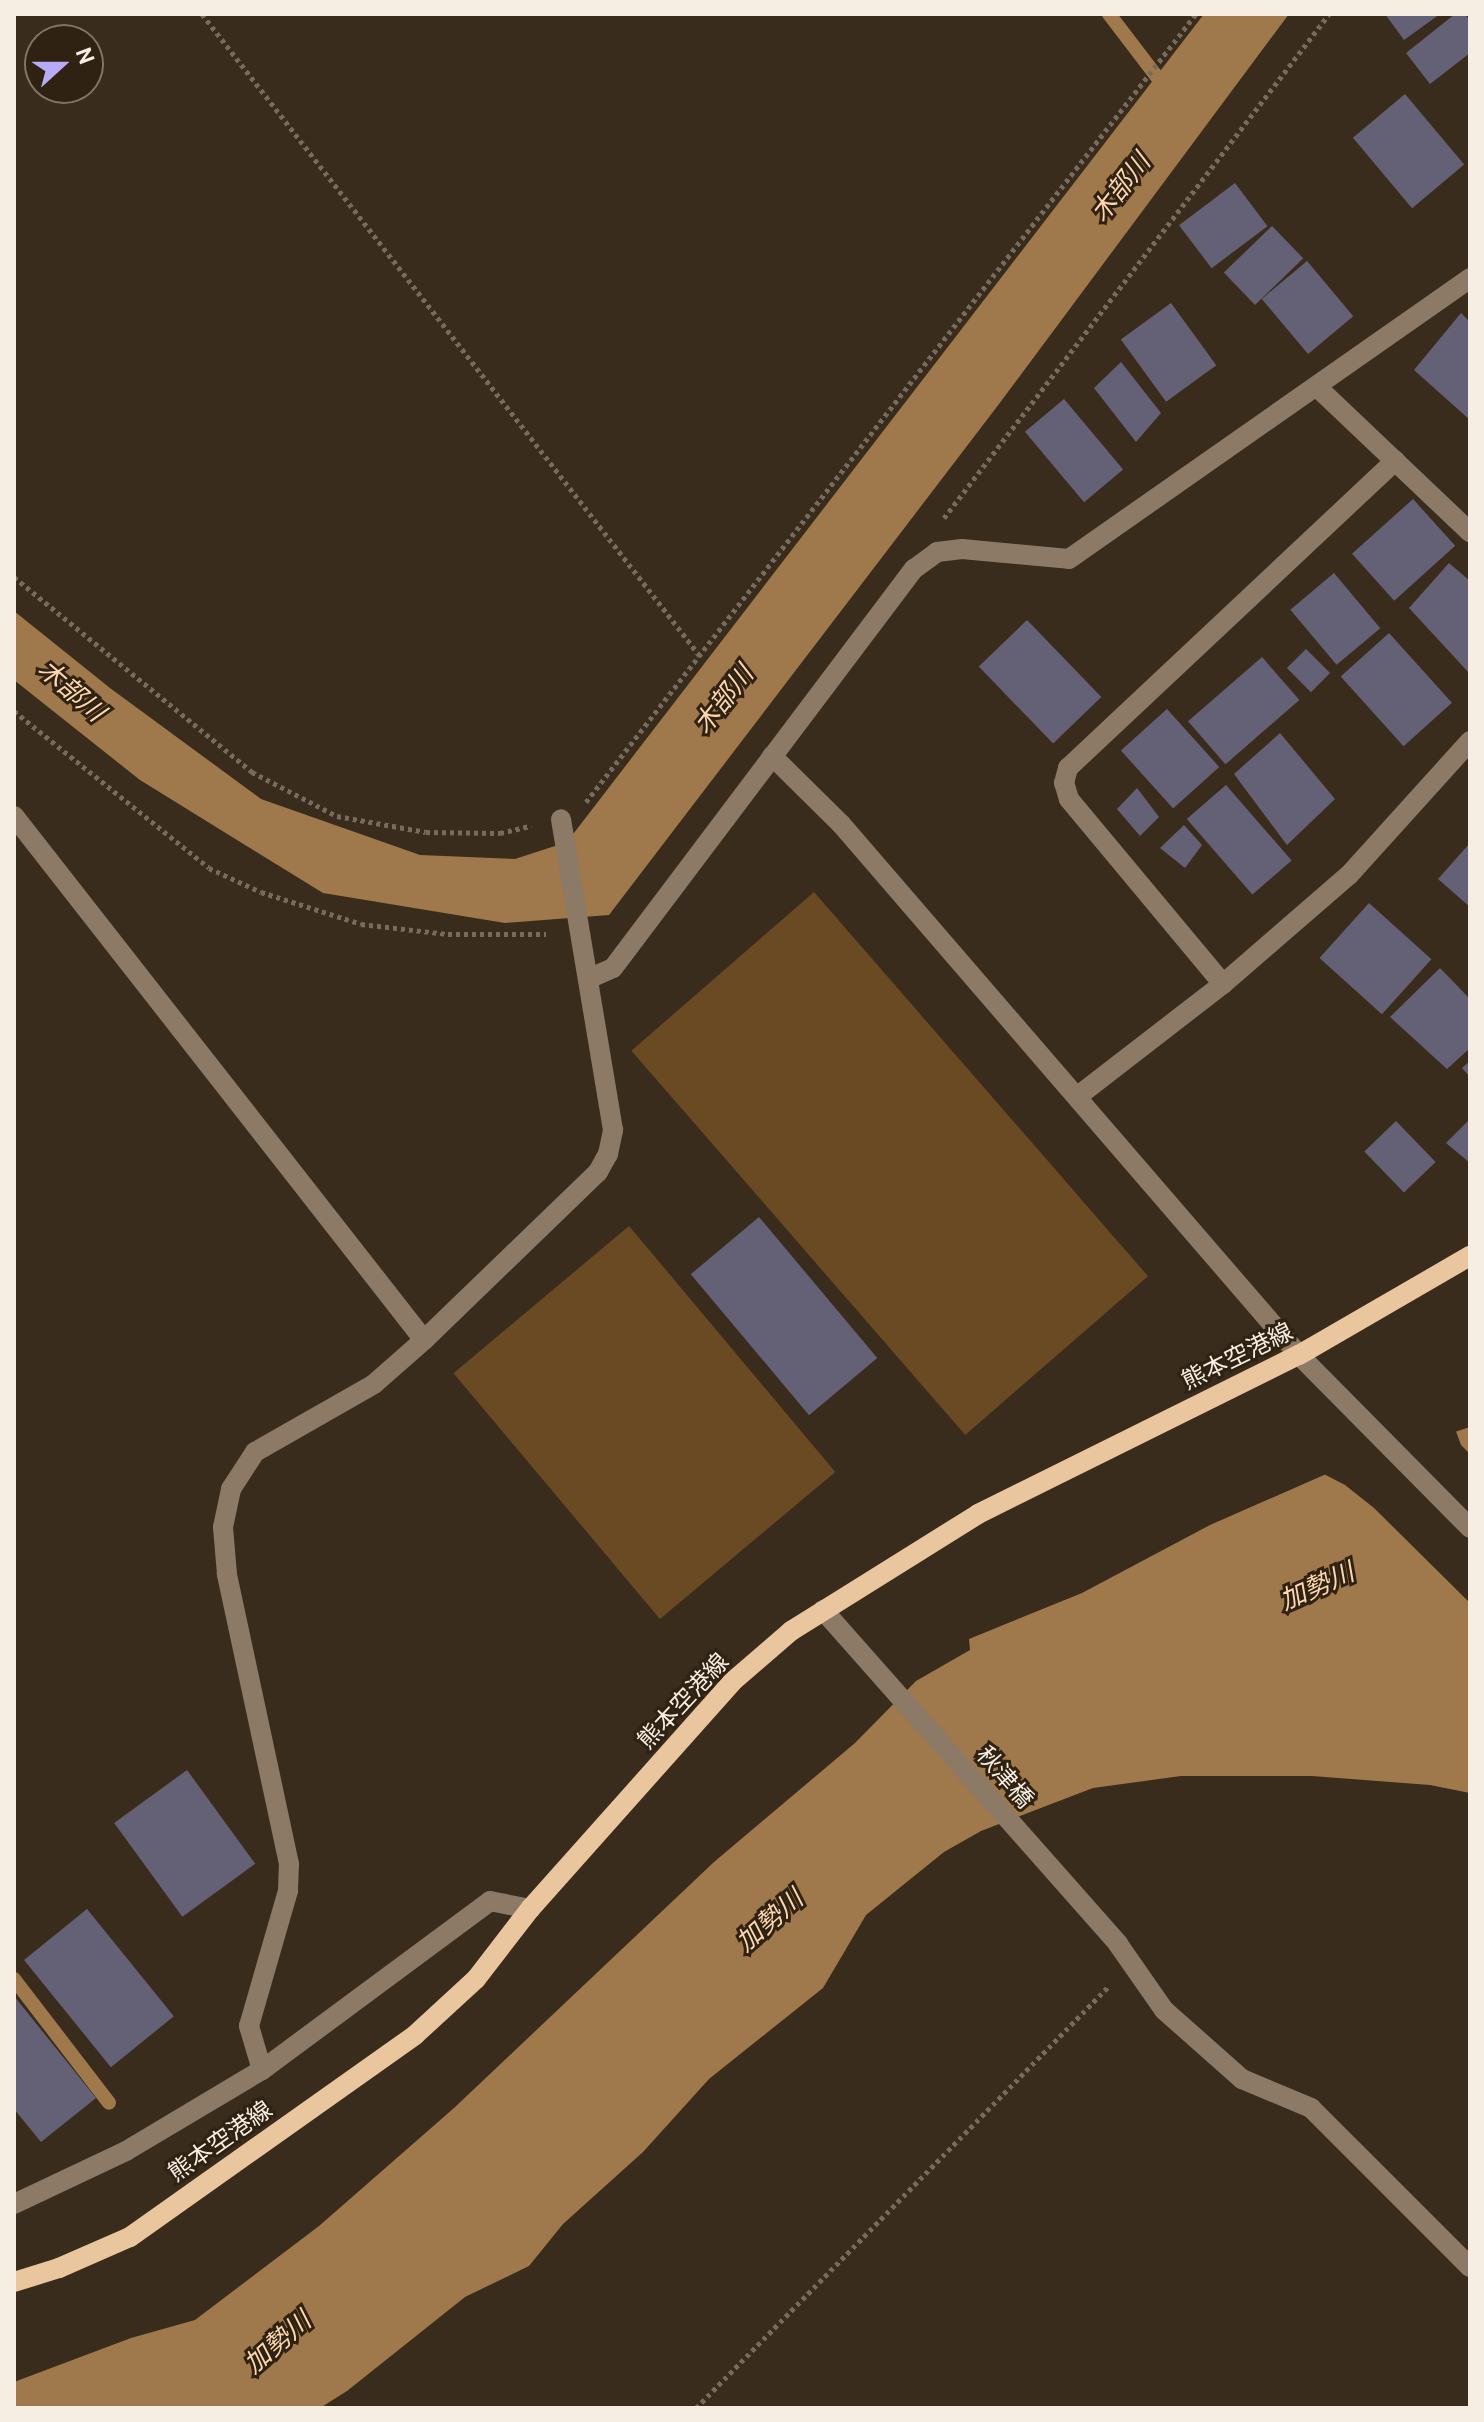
<!DOCTYPE html>
<meta charset="utf-8">
<style>
body{margin:0}
#map{position:relative;width:1484px;height:2422px;overflow:hidden;background:#3a2c1c;font-family:Cabin,"Noto Sans JP",sans-serif}
div>[style]{position:absolute}
.green>*{inset:0;background:#6a4a23;transform-origin:0 0}
.water>*{inset:0;background:#9f784b}
.pier>*{inset:0;background:#3a2c1c}
.stream>*{height:14px;margin:-7px;padding:0 7px;transform-origin:7px;border-radius:7px;background:#9f784b}
.building>*{inset:0;background:#646177;transform-origin:0 0}
.path>*{height:5px;margin-top:-2.5px;transform-origin:0;background:repeating-linear-gradient(90deg,#776b5d 0 4px,transparent 0 8px)}
.minor>*{height:20px;margin:-10px;padding:0 10px;transform-origin:10px;border-radius:10px;background:#8c7a67}
.major>*{height:20px;margin:-10px;padding:0 10px;transform-origin:10px;border-radius:10px;background:#eac69e}
span{translate:-50% -50%;white-space:nowrap;text-align:center;line-height:1.15;-webkit-text-stroke:6px #302212;paint-order:stroke}
.street-label{font-size:24px;color:#f7eee3}
.water-label{font-size:26px;color:#fcd7b0;font-style:italic}
.frame{position:absolute;inset:0;border:16px solid #f7eee3;pointer-events:none}
.north{position:absolute;left:24px;top:24px;width:80px;height:80px;box-sizing:border-box;background:#302212;border:2px solid #807466;border-radius:50%;rotate:69deg;font-size:22px;font-weight:700;line-height:32px;text-align:center;color:#f7eee3}
.north::after{content:'';display:block;margin:auto;width:28px;height:36px;background:#b7abf8;clip-path:polygon(50% 0,100% 100%,50% 72%,0 100%)}
</style>
<div id="map">
<div class="green">
<div style="left:814px;top:892px;width:509px;height:242px;rotate:49deg"></div>
<div style="left:629px;top:1226px;width:321px;height:229px;rotate:50deg"></div>
</div>
<div class="water">
<div style="clip-path:polygon(1204px 14px,1289px 14px,999px 404px,609px 915px,505px 923px,323px 893px,140px 780px,14px 680px,14px 611px,110px 688px,261px 799px,420px 855px,515px 859px,567px 842px)"></div>
<div style="clip-path:polygon(1470px 1427px,1470px 1793px,1430px 1785px,1312px 1776px,1181px 1776px,1093px 1788px,981px 1831px,944px 1852px,866px 1915px,823px 1988px,709px 2079px,643px 2152px,563px 2224px,529px 2266px,465px 2297px,347px 2391px,320px 2408px,14px 2408px,14px 2382px,131px 2338px,195px 2320px,319px 2226px,454px 2108px,714px 1862px,855px 1743px,916px 1681px,970px 1650px,969px 1639px,1082px 1593px,1210px 1525px,1324px 1475px)"></div>
</div>
<div class="pier">
<div style="clip-path:polygon(1455px 1429px,1461px 1445px,1470px 1454px,1470px 1603px,1374px 1508px,1345px 1485px,1320px 1472px)"></div>
</div>
<div class="stream">
<div style="left:1109px;top:14px;width:96px;rotate:52.7deg"></div>
<div style="left:14px;top:1979px;width:156px;rotate:52.5deg"></div>
</div>
<div class="building">
<div style="clip-path:polygon(1385px 14px,1440px 14px,1404px 40px)"></div>
<div style="clip-path:polygon(1455px 14px,1465px 14px,1470px 21px,1470px 53px,1430px 84px,1406px 53px)"></div>
<div style="left:1405px;top:94px;width:92px;height:68px;rotate:50deg"></div>
<div style="left:1235px;top:183px;width:54px;height:70px;rotate:53deg"></div>
<div style="left:1272px;top:226px;width:45px;height:67px;rotate:46deg"></div>
<div style="left:1307px;top:261px;width:72px;height:59px;rotate:50deg"></div>
<div style="left:1171px;top:303px;width:77px;height:62px;rotate:54deg"></div>
<div style="clip-path:polygon(1461px 313px,1470px 322px,1470px 420px,1414px 370px)"></div>
<div style="clip-path:polygon(1121px 362px,1161px 413px,1136px 442px,1094px 388px)"></div>
<div style="left:1064px;top:399px;width:92px;height:51px;rotate:50deg"></div>
<div style="left:1413px;top:499px;width:63px;height:82px;rotate:48deg"></div>
<div style="clip-path:polygon(1449px 563px,1470px 581px,1470px 674px,1409px 608px)"></div>
<div style="left:1334px;top:573px;width:72px;height:57px;rotate:50deg"></div>
<div style="left:1027px;top:620px;width:107px;height:67px;rotate:46deg"></div>
<div style="left:1389px;top:633px;width:94px;height:65px;rotate:48deg"></div>
<div style="left:1306px;top:649px;width:34px;height:27px;rotate:45deg"></div>
<div style="left:1262px;top:657px;width:57px;height:98px;rotate:49deg"></div>
<div style="left:1167px;top:709px;width:78px;height:62px;rotate:48deg"></div>
<div style="clip-path:polygon(1280px 733px,1335px 799px,1287px 845px,1234px 774px)"></div>
<div style="left:1226px;top:785px;width:100px;height:52px;rotate:49deg"></div>
<div style="clip-path:polygon(1137px 788px,1159px 817px,1140px 836px,1117px 809px)"></div>
<div style="clip-path:polygon(1184px 825px,1202px 845px,1185px 868px,1160px 848px)"></div>
<div style="clip-path:polygon(1470px 843px,1470px 907px,1438px 879px)"></div>
<div style="left:1369px;top:903px;width:84px;height:74px;rotate:42deg"></div>
<div style="clip-path:polygon(1440px 968px,1470px 999px,1470px 1048px,1447px 1069px,1390px 1017px)"></div>
<div style="clip-path:polygon(1470px 1061px,1470px 1077px,1462px 1068px)"></div>
<div style="clip-path:polygon(1470px 1119px,1470px 1163px,1446px 1143px)"></div>
<div style="left:1396px;top:1121px;width:57px;height:44px;rotate:46deg"></div>
<div style="left:759px;top:1217px;width:184px;height:89px;rotate:50deg"></div>
<div style="left:187px;top:1770px;width:116px;height:90px;rotate:54deg"></div>
<div style="left:87px;top:1909px;width:138px;height:81px;rotate:51deg"></div>
<div style="clip-path:polygon(14px 1996px,96px 2098px,41px 2142px,14px 2109px)"></div>
</div>
<div class="path">
<div style="left:202px;top:14px;width:813px;rotate:52.2deg"></div>
<div style="left:944px;top:518px;width:634px;rotate:-52.62deg"></div>
<div style="left:14px;top:577px;width:308px;rotate:39.3deg"></div>
<div style="left:252px;top:772px;width:96px;rotate:27.4deg"></div>
<div style="left:337px;top:816px;width:90px;rotate:10.2deg"></div>
<div style="left:426px;top:832px;width:74px;rotate:0.8deg"></div>
<div style="left:500px;top:833px;width:32px;rotate:-13deg"></div>
<div style="left:14px;top:711px;width:250px;rotate:38.8deg"></div>
<div style="left:209px;top:868px;width:57px;rotate:24.8deg"></div>
<div style="left:261px;top:892px;width:105px;rotate:17.7deg"></div>
<div style="left:361px;top:924px;width:88px;rotate:6.6deg"></div>
<div style="left:448px;top:934px;width:98px"></div>
<div style="left:586px;top:802px;width:997px;rotate:-52.26deg"></div>
<div style="left:696px;top:2408px;width:589px;rotate:-45.62deg"></div>
</div>
<div class="minor">
<div style="left:1317px;top:387px;width:211px;rotate:43.5deg"></div>
<div style="left:772px;top:756px;width:97px;rotate:44.6deg"></div>
<div style="left:841px;top:824px;width:701px;rotate:49.22deg"></div>
<div style="left:1299px;top:1355px;width:243px;rotate:45.3deg"></div>
<div style="left:14px;top:816px;width:665px;rotate:51.96deg"></div>
<div style="left:588px;top:979px;width:27px;rotate:-24deg"></div>
<div style="left:613px;top:968px;width:500px;rotate:-53deg"></div>
<div style="left:914px;top:569px;width:29px;rotate:-36deg"></div>
<div style="left:937px;top:552px;width:25px;rotate:-7deg"></div>
<div style="left:962px;top:549px;width:107px;rotate:5.3deg"></div>
<div style="left:1069px;top:559px;width:490px;rotate:-35deg"></div>
<div style="left:1223px;top:984px;width:241px;rotate:-129.8deg"></div>
<div style="left:1069px;top:799px;width:17px;rotate:-107deg"></div>
<div style="left:1064px;top:783px;width:16px;rotate:-75deg"></div>
<div style="left:1068px;top:768px;width:449px;rotate:-43.2deg"></div>
<div style="left:1078px;top:1096px;width:183px;rotate:-37.7deg"></div>
<div style="left:1223px;top:984px;width:167px;rotate:-40.9deg"></div>
<div style="left:1349px;top:875px;width:181px;rotate:-47.9deg"></div>
<div style="left:823px;top:1610px;width:446px;rotate:48.5deg"></div>
<div style="left:1118px;top:1944px;width:80px;rotate:55.1deg"></div>
<div style="left:1164px;top:2010px;width:104px;rotate:41.5deg"></div>
<div style="left:1242px;top:2079px;width:75px;rotate:22.8deg"></div>
<div style="left:1311px;top:2108px;width:225px;rotate:45deg"></div>
<div style="left:262px;top:2070px;width:46px;rotate:-106.5deg"></div>
<div style="left:249px;top:2026px;width:141px;rotate:-73.9deg"></div>
<div style="left:288px;top:1891px;width:27px;rotate:-88deg"></div>
<div style="left:289px;top:1864px;width:297px;rotate:-102.1deg"></div>
<div style="left:227px;top:1574px;width:47px;rotate:-94.9deg"></div>
<div style="left:223px;top:1527px;width:39px;rotate:-78deg"></div>
<div style="left:231px;top:1489px;width:44px;rotate:-57deg"></div>
<div style="left:255px;top:1452px;width:137px;rotate:-29.7deg"></div>
<div style="left:374px;top:1384px;width:67px;rotate:-41.3deg"></div>
<div style="left:424px;top:1340px;width:242px;rotate:-44deg"></div>
<div style="left:598px;top:1172px;width:21px;rotate:-61deg"></div>
<div style="left:608px;top:1154px;width:25px;rotate:-78deg"></div>
<div style="left:613px;top:1130px;width:315px;rotate:-99.5deg"></div>
<div style="left:14px;top:2204px;width:124px;rotate:-25.3deg"></div>
<div style="left:126px;top:2151px;width:158px;rotate:-30.8deg"></div>
<div style="left:262px;top:2070px;width:284px;rotate:-36.5deg"></div>
<div style="left:490px;top:1901px;width:41px;rotate:11.3deg"></div>
</div>
<div class="major">
<div style="left:14px;top:2282px;width:47px;rotate:-17.3deg"></div>
<div style="left:59px;top:2268px;width:77px;rotate:-23.6deg"></div>
<div style="left:130px;top:2237px;width:349px;rotate:-35.3deg"></div>
<div style="left:415px;top:2035px;width:83px;rotate:-42.6deg"></div>
<div style="left:476px;top:1979px;width:88px;rotate:-52.4deg"></div>
<div style="left:530px;top:1909px;width:304px;rotate:-48.3deg"></div>
<div style="left:732px;top:1682px;width:78px;rotate:-40.8deg"></div>
<div style="left:791px;top:1631px;width:221px;rotate:-32deg"></div>
<div style="left:978px;top:1514px;width:358px;rotate:-26.4deg"></div>
<div style="left:1299px;top:1355px;width:198px;rotate:-30.1deg"></div>
</div>
<div class="street-label">
<span style="left:1237px;top:1356px;rotate:-26deg">熊本空港線</span>
<span style="left:683px;top:1701px;rotate:-47deg">熊本空港線</span>
<span style="left:1005px;top:1777px;rotate:49deg">秋津橋</span>
<span style="left:220px;top:2141px;rotate:-35deg">熊本空港線</span>
</div>
<div class="water-label">
<span style="left:1121px;top:188px;rotate:-52deg">木部川</span>
<span style="left:71px;top:691px;rotate:41deg">木部川</span>
<span style="left:724px;top:700px;rotate:-52deg">木部川</span>
<span style="left:1317px;top:1587px;rotate:-24deg">加勢川</span>
<span style="left:770px;top:1921px;rotate:-41deg">加勢川</span>
<span style="left:278px;top:2343px;rotate:-41deg">加勢川</span>
</div>
<div class="frame"></div>
<div class="north">N</div>
</div>
